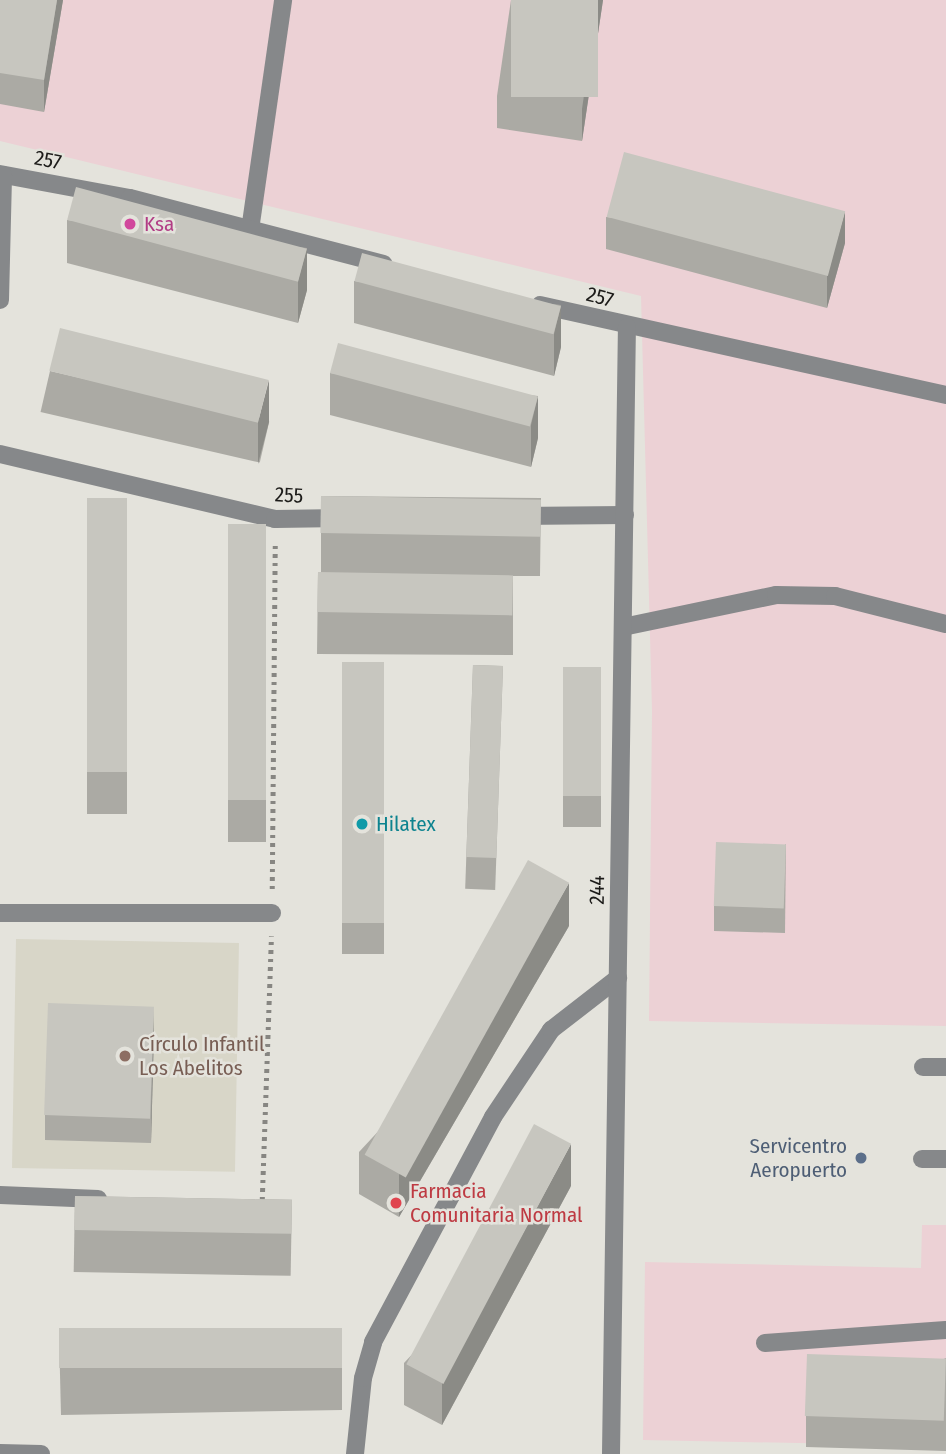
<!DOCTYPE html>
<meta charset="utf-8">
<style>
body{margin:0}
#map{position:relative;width:946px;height:1454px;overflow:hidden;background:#e4e3dc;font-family:"Fira Sans Condensed",sans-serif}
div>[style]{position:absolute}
.industrial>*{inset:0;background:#ecd1d5}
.built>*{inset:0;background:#d8d6c8;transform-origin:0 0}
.path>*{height:4.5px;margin-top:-2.25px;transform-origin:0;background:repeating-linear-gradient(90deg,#878682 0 3.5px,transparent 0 8.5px)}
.service>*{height:18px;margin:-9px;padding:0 9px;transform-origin:9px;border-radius:9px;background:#86888a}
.minor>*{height:18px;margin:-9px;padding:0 9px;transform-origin:9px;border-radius:9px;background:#86888a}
.wall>*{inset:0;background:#abaaa4;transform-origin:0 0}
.shaded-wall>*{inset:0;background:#8b8b86}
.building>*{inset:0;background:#c7c6bf;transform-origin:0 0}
.dots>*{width:19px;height:19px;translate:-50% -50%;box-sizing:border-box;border:4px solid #e4e3dc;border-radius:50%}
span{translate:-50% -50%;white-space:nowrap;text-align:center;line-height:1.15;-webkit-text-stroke:5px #e4e3dc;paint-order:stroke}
.street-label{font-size:21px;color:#1c1b19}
.hotel-label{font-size:21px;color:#b23c85}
.left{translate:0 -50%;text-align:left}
.culture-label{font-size:21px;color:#0d838f}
.education-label{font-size:21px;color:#785e54}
.service-label{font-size:21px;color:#4e5e75}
.right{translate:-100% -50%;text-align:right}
.health-label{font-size:21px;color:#be3a42}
</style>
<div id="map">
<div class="industrial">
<div style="clip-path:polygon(0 0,946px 0,946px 1026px,649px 1021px,652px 711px,641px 296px,0 141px)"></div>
<div style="clip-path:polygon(922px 1225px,946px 1225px,946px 1446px,643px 1440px,645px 1262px,921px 1268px)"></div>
</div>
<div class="built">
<div style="left:16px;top:939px;width:223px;height:229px;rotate:1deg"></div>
</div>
<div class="path">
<div style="left:272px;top:889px;width:348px;rotate:-89.5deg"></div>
<div style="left:262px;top:1200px;width:264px;rotate:-88deg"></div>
</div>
<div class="service">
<div style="left:250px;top:230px;width:232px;rotate:-81.8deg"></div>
<div style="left:623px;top:627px;width:156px;rotate:-11.8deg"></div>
<div style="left:776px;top:595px;width:59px;rotate:1deg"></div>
<div style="left:835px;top:596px;width:114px;rotate:14.2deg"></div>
<div style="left:0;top:913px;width:272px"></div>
<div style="left:923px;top:1067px;width:23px"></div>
<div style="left:922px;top:1159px;width:24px"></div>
<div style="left:0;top:1195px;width:98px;rotate:2.3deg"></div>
<div style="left:765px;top:1343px;width:181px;rotate:-4.1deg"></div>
<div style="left:355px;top:1454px;width:76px;rotate:-84deg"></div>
<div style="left:363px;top:1378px;width:37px;rotate:-74deg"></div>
<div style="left:373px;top:1342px;width:255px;rotate:-61.9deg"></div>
<div style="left:493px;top:1117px;width:105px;rotate:-56.3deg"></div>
<div style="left:551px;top:1030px;width:85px;rotate:-37.8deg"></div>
</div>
<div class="minor">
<div style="left:0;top:174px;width:132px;rotate:10.5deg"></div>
<div style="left:130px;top:198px;width:262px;rotate:14.6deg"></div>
<div style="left:0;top:300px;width:125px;rotate:-88.6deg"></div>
<div style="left:540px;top:305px;width:416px;rotate:12.5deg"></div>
<div style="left:0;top:454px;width:283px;rotate:13.3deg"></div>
<div style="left:275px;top:519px;width:67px;rotate:-0.9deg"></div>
<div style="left:517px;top:516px;width:108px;rotate:-0.5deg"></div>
<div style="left:0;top:1453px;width:41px;rotate:1.4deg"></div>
<div style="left:611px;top:1454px;width:1127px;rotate:-89.19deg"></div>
</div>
<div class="wall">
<div style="clip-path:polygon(0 0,63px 0,44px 112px,0 104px)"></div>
<div style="clip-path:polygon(511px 0,603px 0,582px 141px,497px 128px,497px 96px)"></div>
<div style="clip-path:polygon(606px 217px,845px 243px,827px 308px,606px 249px)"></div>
<div style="clip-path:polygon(67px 220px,307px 248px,307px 290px,298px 323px,67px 263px)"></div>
<div style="clip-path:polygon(354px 281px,561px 305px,561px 347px,554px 376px,354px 323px)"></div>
<div style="left:50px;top:371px;width:225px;height:42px;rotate:13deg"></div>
<div style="clip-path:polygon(330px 373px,538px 396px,538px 438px,531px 467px,330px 415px)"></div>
<div style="clip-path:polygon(321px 496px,541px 498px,540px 576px,513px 576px,513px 655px,317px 654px,318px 572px,321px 572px)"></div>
<div style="left:87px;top:498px;width:40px;height:316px"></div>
<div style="left:228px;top:524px;width:38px;height:318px"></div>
<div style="left:342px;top:662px;width:42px;height:292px"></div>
<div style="left:473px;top:665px;width:30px;height:224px;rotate:2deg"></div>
<div style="left:563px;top:667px;width:38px;height:160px"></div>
<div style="clip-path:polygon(786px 844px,785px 933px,714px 931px,714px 906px)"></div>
<div style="clip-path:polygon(569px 926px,399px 1217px,359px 1194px,359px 1152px)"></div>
<div style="clip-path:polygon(154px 1031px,151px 1143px,45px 1140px,45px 1115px)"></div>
<div style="clip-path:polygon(571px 1186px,442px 1425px,404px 1405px,404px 1363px)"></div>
<div style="left:75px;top:1196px;width:217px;height:76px;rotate:1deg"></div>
<div style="clip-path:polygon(59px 1334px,342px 1368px,342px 1410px,61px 1415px)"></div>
<div style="clip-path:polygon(946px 1358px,946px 1451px,806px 1447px,806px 1416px)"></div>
</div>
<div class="shaded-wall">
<div style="clip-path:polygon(57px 0,63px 0,44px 112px,44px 80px)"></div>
<div style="clip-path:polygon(598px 0,603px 0,582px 141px,582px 109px)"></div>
<div style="clip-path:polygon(845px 211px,845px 243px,827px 308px,827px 276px)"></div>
<div style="clip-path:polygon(307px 248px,307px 290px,298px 323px,298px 281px)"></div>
<div style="clip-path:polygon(561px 305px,561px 347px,554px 376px,554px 334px)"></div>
<div style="clip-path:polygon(269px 380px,269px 422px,258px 464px,258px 422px)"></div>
<div style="clip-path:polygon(538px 396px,538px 438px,531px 467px,531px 425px)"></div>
<div style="clip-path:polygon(569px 883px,569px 926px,399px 1217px,399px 1175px)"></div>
<div style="clip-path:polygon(154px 1006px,154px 1031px,151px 1143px,151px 1118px)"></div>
<div style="clip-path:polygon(571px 1144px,571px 1186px,442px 1425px,442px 1383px)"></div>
</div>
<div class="building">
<div style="clip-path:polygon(0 0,57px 0,44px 80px,0 73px)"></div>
<div style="left:511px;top:0;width:87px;height:97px"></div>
<div style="left:624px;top:152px;width:229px;height:67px;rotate:15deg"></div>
<div style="left:76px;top:187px;width:239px;height:34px;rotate:15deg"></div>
<div style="left:362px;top:253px;width:206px;height:29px;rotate:15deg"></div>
<div style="left:60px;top:328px;width:215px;height:44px;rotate:14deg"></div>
<div style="left:338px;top:343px;width:207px;height:31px;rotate:15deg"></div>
<div style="left:321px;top:496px;width:220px;height:37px;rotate:1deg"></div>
<div style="left:87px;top:498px;width:40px;height:274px"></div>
<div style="left:228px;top:524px;width:38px;height:276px"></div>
<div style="left:318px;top:572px;width:195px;height:40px;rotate:1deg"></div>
<div style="left:342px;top:662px;width:42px;height:261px"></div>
<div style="left:473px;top:665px;width:30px;height:192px;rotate:2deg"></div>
<div style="left:563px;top:667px;width:38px;height:129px"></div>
<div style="left:716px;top:842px;width:70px;height:64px;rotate:2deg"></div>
<div style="left:528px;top:860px;width:47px;height:337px;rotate:29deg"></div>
<div style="left:48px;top:1003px;width:106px;height:112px;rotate:2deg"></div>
<div style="left:534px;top:1124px;width:42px;height:272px;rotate:28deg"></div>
<div style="left:75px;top:1196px;width:217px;height:34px;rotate:1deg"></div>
<div style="left:342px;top:1328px;width:40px;height:283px;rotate:90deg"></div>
<div style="left:807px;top:1354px;width:139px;height:62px;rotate:2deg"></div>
</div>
<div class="dots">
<div style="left:130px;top:224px;background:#d1479c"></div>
<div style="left:362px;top:824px;background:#0f9aa8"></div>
<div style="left:125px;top:1056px;background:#8d6e63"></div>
<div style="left:861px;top:1158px;background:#5c6f8a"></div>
<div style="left:396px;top:1203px;background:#e0444e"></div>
</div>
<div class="street-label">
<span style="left:48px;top:160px;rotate:11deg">257</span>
<span style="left:600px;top:297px;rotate:15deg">257</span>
<span style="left:289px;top:495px;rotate:3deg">255</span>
<span style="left:597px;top:890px;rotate:-89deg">244</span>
</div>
<div class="hotel-label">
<span class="left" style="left:144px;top:224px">Ksa</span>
</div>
<div class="culture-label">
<span class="left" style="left:376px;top:824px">Hilatex</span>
</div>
<div class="education-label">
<span class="left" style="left:139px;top:1056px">Círculo Infantil<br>Los Abelitos</span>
</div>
<div class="service-label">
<span class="right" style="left:847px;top:1158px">Servicentro<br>Aeropuerto</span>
</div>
<div class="health-label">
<span class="left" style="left:410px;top:1203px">Farmacia<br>Comunitaria Normal</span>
</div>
</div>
